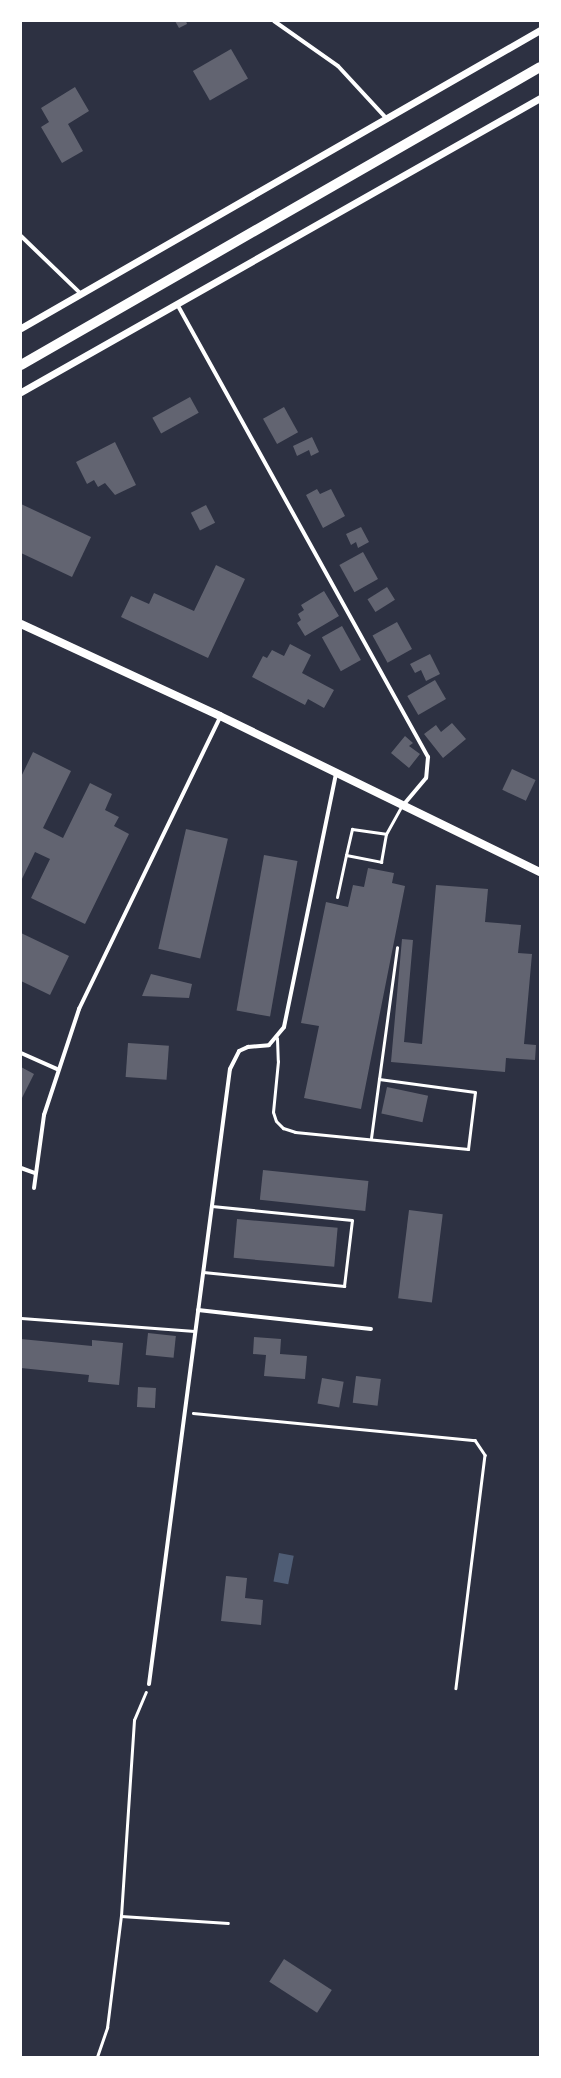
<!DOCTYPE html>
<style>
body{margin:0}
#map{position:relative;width:561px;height:2078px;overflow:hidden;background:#2d3142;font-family:"Public Sans",sans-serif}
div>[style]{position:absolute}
.water>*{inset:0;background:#4f5d75;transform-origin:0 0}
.building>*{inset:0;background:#626471;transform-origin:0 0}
.path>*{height:2.5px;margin:-1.25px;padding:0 1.25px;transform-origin:1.25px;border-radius:1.25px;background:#fff}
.service>*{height:3px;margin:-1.5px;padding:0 1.5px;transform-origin:1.5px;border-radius:1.5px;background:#fff}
.minor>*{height:4px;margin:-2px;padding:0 2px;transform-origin:2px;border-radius:2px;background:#fff}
.tertiary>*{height:7px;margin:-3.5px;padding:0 3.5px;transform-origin:3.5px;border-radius:3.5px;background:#fff}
.secondary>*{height:8px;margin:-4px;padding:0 4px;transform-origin:4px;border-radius:4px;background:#fff}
.primary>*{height:10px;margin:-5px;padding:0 5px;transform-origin:5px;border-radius:5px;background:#fff}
span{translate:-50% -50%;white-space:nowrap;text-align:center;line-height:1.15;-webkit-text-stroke:3px #fff;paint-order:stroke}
.frame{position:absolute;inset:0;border:22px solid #fff;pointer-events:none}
</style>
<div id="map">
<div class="water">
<div style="left:279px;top:1553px;width:15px;height:29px;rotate:11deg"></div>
</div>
<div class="building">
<div style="clip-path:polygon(175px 21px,186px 21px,187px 24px,179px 28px)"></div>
<div style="left:231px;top:49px;width:34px;height:44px;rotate:60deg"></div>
<div style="clip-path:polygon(75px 87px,89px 111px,68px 124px,83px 151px,62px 163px,41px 127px,49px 122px,41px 108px)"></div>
<div style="left:190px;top:397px;width:18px;height:43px;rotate:61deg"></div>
<div style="left:284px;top:407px;width:29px;height:24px;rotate:61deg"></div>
<div style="clip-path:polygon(312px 437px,319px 452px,311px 456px,309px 450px,297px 456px,293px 446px)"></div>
<div style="clip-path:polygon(115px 442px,136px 485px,115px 495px,105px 483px,98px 487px,94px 480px,87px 484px,76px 462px)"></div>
<div style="clip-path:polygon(317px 489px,320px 494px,331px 489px,345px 516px,323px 528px,306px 495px)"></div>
<div style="clip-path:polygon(21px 504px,91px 537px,72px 577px,21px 553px)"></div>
<div style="left:206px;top:505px;width:20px;height:17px;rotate:63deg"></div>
<div style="clip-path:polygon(361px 527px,369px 542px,358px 548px,356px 542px,351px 545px,346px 534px)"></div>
<div style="left:363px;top:552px;width:31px;height:27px;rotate:61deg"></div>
<div style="clip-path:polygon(216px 565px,245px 579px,208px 658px,121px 617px,131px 596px,149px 604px,154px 593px,194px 611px)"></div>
<div style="left:387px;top:587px;width:15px;height:23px;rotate:58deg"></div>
<div style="clip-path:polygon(324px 591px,339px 616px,305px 636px,297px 623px,301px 620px,298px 614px,304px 610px,301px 605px)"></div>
<div style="left:397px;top:622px;width:31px;height:28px;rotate:61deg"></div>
<div style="left:342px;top:626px;width:39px;height:23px;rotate:61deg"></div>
<div style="clip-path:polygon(290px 644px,311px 655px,302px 673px,334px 690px,324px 708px,308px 699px,305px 705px,252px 677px,263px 656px,267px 658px,272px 650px,284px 656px)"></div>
<div style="clip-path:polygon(430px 654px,440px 674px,426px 681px,421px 670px,415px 673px,410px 664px)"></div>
<div style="left:435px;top:680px;width:22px;height:32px;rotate:60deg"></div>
<div style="clip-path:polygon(452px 723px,466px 739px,443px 758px,424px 734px,436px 725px,441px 732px)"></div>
<div style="clip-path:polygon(405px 736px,413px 743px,409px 746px,420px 754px,409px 768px,391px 753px)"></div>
<div style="clip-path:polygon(33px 752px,71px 771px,43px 828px,63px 838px,90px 783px,112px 794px,105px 810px,119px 817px,114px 826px,129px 834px,85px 924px,31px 898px,50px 859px,35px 852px,21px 881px,21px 777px)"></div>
<div style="left:512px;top:769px;width:26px;height:23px;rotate:25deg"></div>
<div style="left:186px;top:829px;width:43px;height:123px;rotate:13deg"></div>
<div style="left:264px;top:855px;width:34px;height:158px;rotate:10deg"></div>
<div style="clip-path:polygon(368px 868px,394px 873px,392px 883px,405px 886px,361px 1109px,304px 1098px,319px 1026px,301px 1023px,326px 902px,348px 907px,353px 885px,364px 887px)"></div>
<div style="clip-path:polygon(436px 885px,488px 889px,485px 922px,521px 925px,518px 953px,532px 954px,524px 1044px,536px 1045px,535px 1060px,506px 1058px,505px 1072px,391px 1062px,402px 939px,413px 940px,404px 1042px,422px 1044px)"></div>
<div style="clip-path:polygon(21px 933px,69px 956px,50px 995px,21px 981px)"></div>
<div style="clip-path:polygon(151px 974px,192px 984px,189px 998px,142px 996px)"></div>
<div style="left:128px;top:1043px;width:41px;height:34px;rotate:4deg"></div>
<div style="clip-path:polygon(21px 1067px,34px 1074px,21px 1100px)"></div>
<div style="left:387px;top:1087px;width:42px;height:27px;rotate:12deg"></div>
<div style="left:263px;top:1170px;width:106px;height:30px;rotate:6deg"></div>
<div style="left:409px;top:1210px;width:34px;height:89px;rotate:7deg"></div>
<div style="left:237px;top:1219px;width:101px;height:39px;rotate:5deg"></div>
<div style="left:148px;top:1333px;width:28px;height:22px;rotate:6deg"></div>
<div style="clip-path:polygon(254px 1337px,281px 1339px,280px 1354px,307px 1356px,305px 1379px,264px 1376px,266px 1355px,253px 1354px)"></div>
<div style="clip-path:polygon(21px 1339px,92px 1346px,92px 1340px,123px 1343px,119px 1385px,88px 1382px,89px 1375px,21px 1368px)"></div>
<div style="left:356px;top:1376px;width:25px;height:27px;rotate:7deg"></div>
<div style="left:322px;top:1378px;width:22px;height:26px;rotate:10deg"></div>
<div style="left:138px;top:1387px;width:18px;height:20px;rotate:3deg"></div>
<div style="clip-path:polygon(226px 1576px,247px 1578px,245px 1598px,263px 1600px,261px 1625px,221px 1621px)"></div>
<div style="left:284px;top:1959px;width:57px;height:27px;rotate:33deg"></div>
</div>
<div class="path">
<div style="left:193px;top:1413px;width:283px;rotate:5.5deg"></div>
<div style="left:475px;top:1440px;width:18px;rotate:56deg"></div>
<div style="left:485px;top:1455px;width:235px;rotate:97.1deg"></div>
<div style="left:121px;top:1916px;width:196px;rotate:-86.2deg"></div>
<div style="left:134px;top:1720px;width:30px;rotate:-67deg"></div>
<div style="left:97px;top:2057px;width:31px;rotate:-71deg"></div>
<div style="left:107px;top:2028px;width:113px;rotate:-82.9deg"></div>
<div style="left:121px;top:1916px;width:107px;rotate:3.7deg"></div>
</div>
<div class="service">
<div style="left:346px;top:855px;width:27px;rotate:-77deg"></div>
<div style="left:352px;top:829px;width:34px;rotate:8deg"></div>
<div style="left:337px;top:897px;width:43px;rotate:-77.9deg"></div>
<div style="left:346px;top:855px;width:36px;rotate:11deg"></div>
<div style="left:381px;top:862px;width:28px;rotate:-80deg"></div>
<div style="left:386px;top:834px;width:33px;rotate:-61deg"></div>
<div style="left:277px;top:1038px;width:23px;rotate:88deg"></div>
<div style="left:278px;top:1061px;width:51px;rotate:95.6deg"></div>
<div style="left:273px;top:1112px;width:9px;rotate:72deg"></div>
<div style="left:276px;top:1121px;width:10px;rotate:45deg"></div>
<div style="left:283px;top:1128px;width:13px;rotate:18deg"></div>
<div style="left:295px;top:1132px;width:174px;rotate:5.6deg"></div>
<div style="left:468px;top:1149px;width:57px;rotate:-83deg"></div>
<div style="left:475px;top:1092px;width:97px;rotate:-172.3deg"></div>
<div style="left:379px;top:1079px;width:133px;rotate:-82.2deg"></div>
<div style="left:371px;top:1138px;width:60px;rotate:-82.3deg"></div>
<div style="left:203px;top:1272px;width:142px;rotate:5.7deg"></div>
<div style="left:344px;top:1286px;width:66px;rotate:-83.1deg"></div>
<div style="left:352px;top:1220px;width:141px;rotate:-174.3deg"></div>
<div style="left:21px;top:1318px;width:174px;rotate:4.3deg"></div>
</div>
<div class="minor">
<div style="left:274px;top:21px;width:78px;rotate:35.1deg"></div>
<div style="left:338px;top:66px;width:69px;rotate:47.3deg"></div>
<div style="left:21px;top:236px;width:83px;rotate:44deg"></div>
<div style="left:177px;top:304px;width:518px;rotate:61.01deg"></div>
<div style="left:428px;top:757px;width:21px;rotate:95deg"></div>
<div style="left:426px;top:778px;width:35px;rotate:130deg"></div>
<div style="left:21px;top:1053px;width:39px;rotate:24deg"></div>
<div style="left:21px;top:1168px;width:15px;rotate:20deg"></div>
<div style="left:34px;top:1188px;width:74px;rotate:-82.2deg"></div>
<div style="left:44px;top:1115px;width:112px;rotate:-71.7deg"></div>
<div style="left:79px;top:1009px;width:324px;rotate:-64.2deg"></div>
<div style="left:198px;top:1310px;width:174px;rotate:6.3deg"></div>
<div style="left:149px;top:1684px;width:620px;rotate:-82.5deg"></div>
<div style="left:230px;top:1069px;width:20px;rotate:-63deg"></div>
<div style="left:239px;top:1051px;width:10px;rotate:-24deg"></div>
<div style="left:248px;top:1047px;width:21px;rotate:-5deg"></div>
<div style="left:269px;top:1045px;width:23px;rotate:-50deg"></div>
<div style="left:284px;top:1027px;width:259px;rotate:-78.4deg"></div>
</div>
<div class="tertiary">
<div style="left:21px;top:328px;width:598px;rotate:-29.86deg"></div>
<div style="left:21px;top:392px;width:596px;rotate:-29.53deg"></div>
</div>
<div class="secondary">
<div style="left:21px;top:624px;width:219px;rotate:24.8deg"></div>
<div style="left:220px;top:716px;width:356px;rotate:26deg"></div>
</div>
<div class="primary">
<div style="left:21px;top:365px;width:598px;rotate:-29.86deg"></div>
</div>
<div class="frame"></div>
</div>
